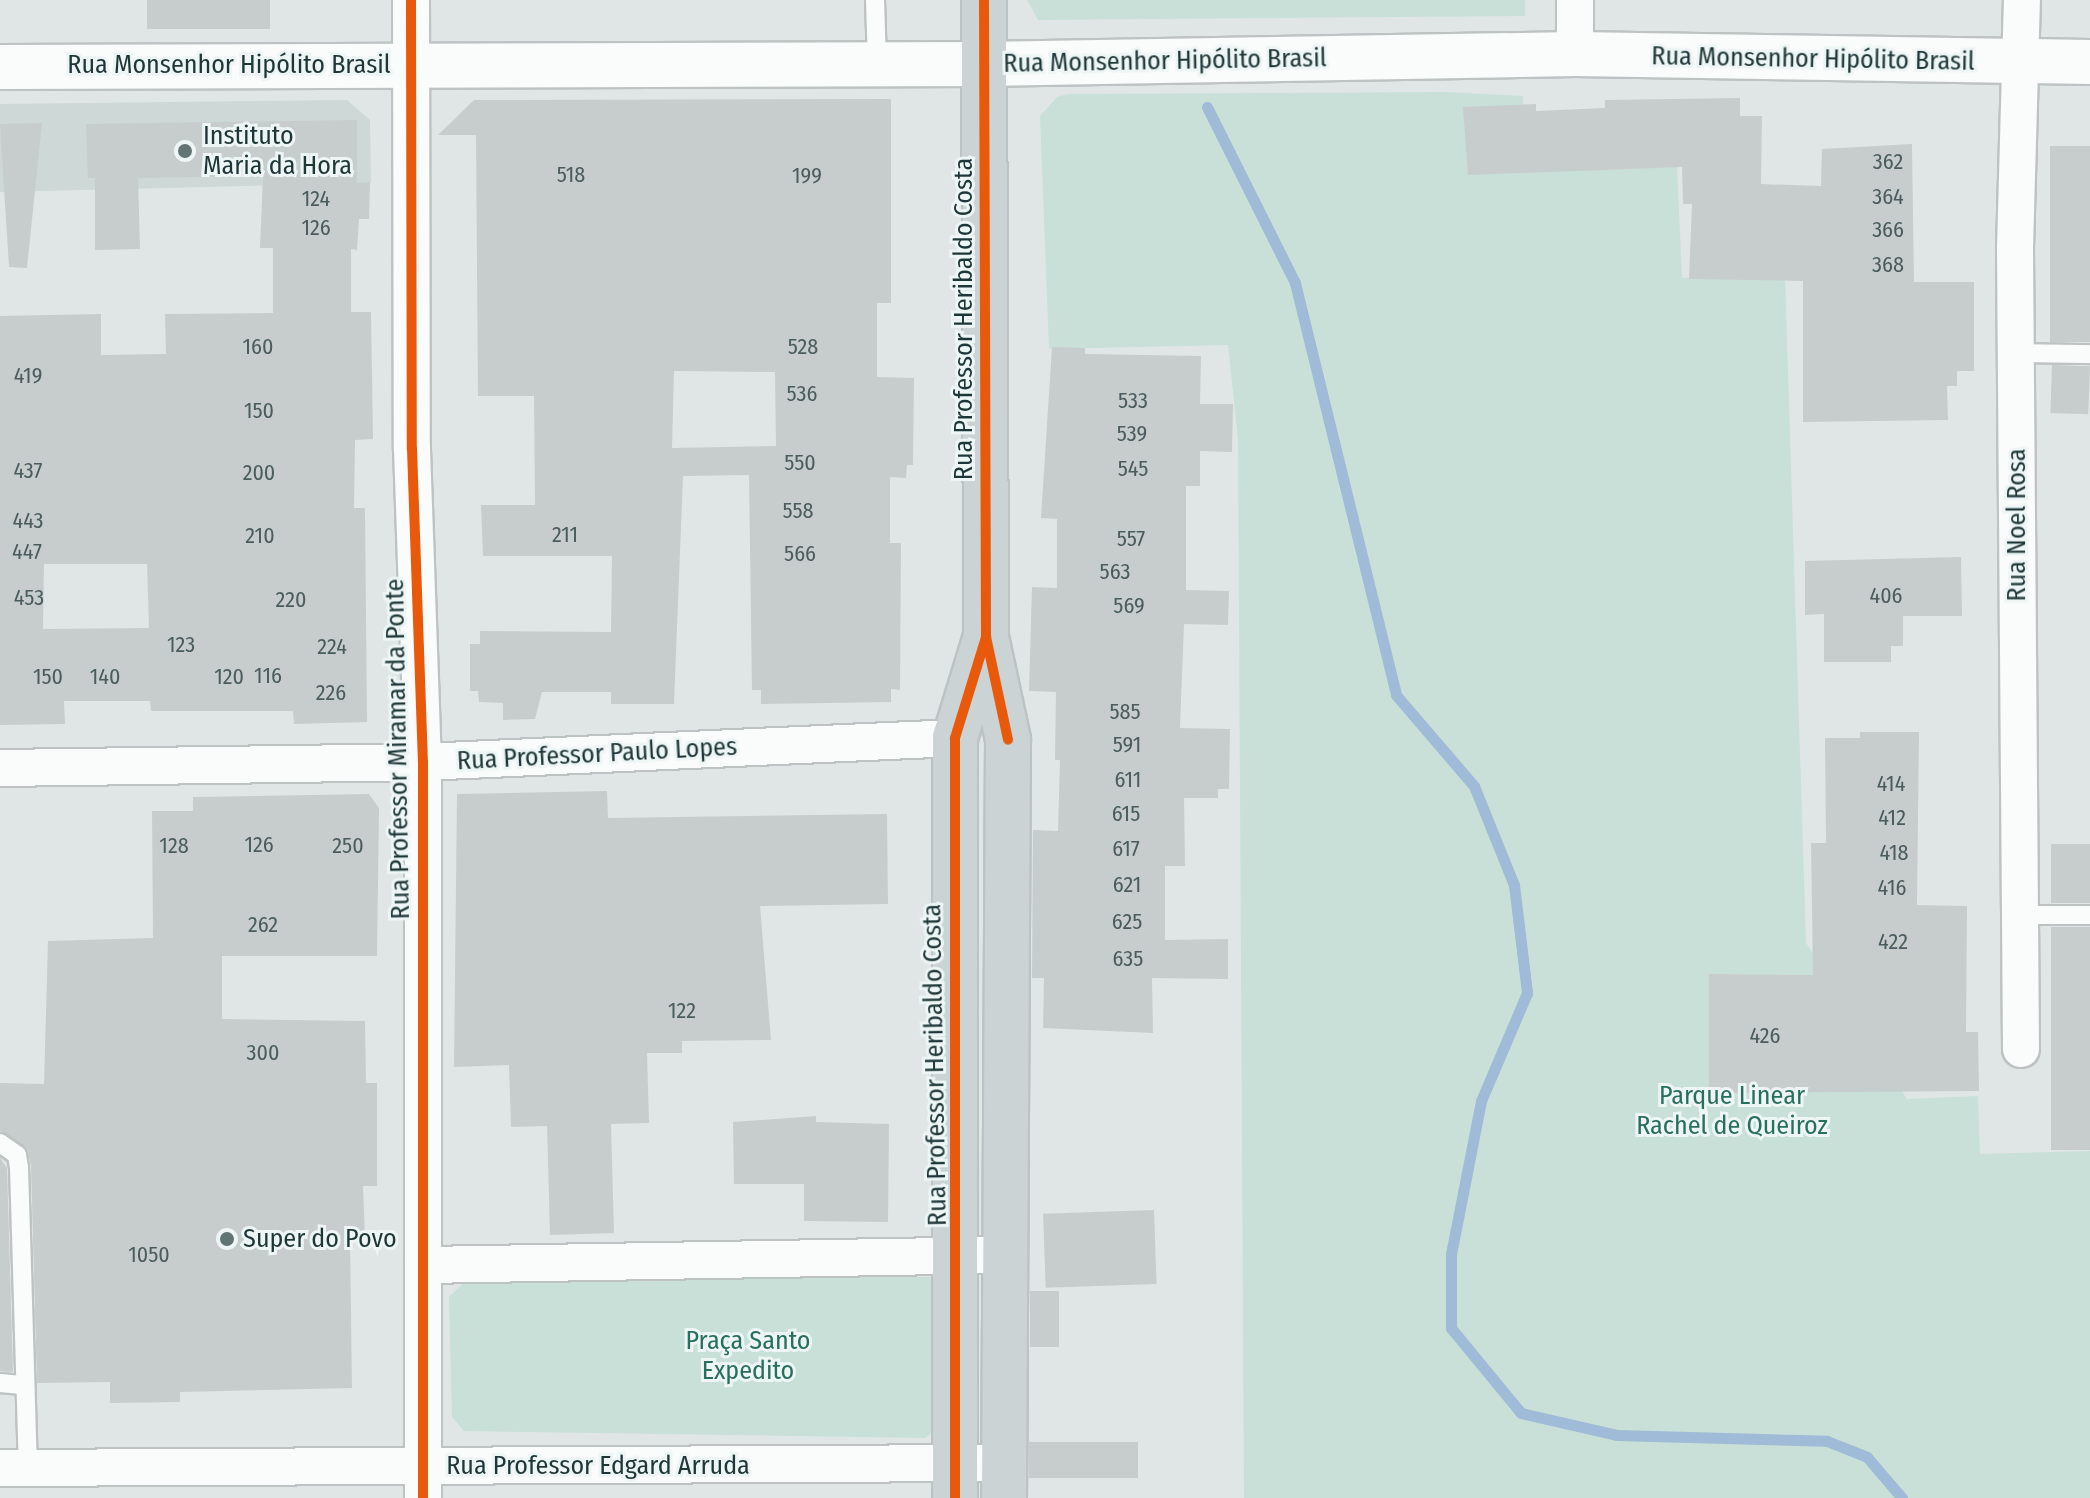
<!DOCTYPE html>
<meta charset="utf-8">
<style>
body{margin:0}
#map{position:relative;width:2090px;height:1498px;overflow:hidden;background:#e0e6e6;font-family:"Fira Sans Condensed",sans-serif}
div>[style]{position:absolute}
.built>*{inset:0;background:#cdd8d7}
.green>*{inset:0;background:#c8e0d8}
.stream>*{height:11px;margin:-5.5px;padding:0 5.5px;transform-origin:5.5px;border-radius:5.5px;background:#9fbbd7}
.building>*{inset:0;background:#c7cdcc;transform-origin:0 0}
.roads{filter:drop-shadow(2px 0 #bdc3c3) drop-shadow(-2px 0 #bdc3c3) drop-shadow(0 2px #bdc3c3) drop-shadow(0 -2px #bdc3c3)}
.lane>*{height:18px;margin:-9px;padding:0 9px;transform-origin:9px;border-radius:9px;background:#fafbfb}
.street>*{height:36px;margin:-18px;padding:0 18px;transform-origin:18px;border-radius:18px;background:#fafbfb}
.secondary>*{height:44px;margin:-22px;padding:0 22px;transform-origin:22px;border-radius:22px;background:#fafbfb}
.primary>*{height:44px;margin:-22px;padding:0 22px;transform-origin:22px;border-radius:22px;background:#cbd3d4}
.cycleway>*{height:10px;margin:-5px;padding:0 5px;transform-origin:5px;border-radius:5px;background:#e8590c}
.dots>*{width:22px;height:22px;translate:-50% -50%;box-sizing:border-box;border:4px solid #edf6f5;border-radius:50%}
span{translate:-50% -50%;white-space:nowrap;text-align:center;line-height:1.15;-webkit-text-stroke:6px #edf6f5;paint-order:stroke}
.number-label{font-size:22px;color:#4a5c5e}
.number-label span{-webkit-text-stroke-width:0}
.street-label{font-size:26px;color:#1f3638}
.poi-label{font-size:26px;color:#1f3638}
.left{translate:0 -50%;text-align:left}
.park-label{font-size:26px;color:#296f5e}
</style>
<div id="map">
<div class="built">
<div style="clip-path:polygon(347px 100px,370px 120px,371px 183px,0 192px,0 104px)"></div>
</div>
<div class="green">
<div style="clip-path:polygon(1027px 0,1525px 0,1525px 16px,1038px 20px)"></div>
<div style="clip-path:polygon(1445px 92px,1523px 96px,1526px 170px,1677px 165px,1682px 278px,1785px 276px,1806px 943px,1907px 1099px,1978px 1096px,1980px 1154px,2090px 1151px,2090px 1498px,1244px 1498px,1238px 439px,1228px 345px,1049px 349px,1040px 116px,1057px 97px,1068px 94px)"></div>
<div style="clip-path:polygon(471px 1276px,930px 1277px,945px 1296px,943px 1419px,926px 1438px,464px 1431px,452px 1417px,449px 1297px)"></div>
</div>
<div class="stream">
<div style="left:1207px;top:107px;width:197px;rotate:63.4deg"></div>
<div style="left:1295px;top:283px;width:424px;rotate:76.2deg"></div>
<div style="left:1396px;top:695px;width:120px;rotate:49.4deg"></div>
<div style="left:1474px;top:786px;width:107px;rotate:68deg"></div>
<div style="left:1514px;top:885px;width:109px;rotate:83.1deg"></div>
<div style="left:1527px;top:993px;width:117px;rotate:113.1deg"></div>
<div style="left:1481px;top:1101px;width:156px;rotate:101.1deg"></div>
<div style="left:1451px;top:1254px;width:74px;rotate:90deg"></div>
<div style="left:1451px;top:1328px;width:110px;rotate:50.5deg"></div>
<div style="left:1521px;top:1413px;width:98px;rotate:12.9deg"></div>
<div style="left:1617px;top:1435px;width:210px;rotate:1.6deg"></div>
<div style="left:1827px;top:1441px;width:43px;rotate:21.8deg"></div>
<div style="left:1867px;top:1457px;width:54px;rotate:49.5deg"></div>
</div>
<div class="building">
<div style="left:147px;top:0;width:123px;height:29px"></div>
<div style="clip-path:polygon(1740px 98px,1740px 116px,1762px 116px,1761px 184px,1821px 186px,1822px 149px,1912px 144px,1914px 282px,1974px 282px,1974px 371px,1957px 371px,1957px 386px,1947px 386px,1948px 420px,1803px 422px,1803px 281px,1689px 279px,1692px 204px,1683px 204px,1682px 167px,1468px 175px,1463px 107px,1536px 104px,1536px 111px,1605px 108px,1605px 100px)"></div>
<div style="clip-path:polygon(evenodd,891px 99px,891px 303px,877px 303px,877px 377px,914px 378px,913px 465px,907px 465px,906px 478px,890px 477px,890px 543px,901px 543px,900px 690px,891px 689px,891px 702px,761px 704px,761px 690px,752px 690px,749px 475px,683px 476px,674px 704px,611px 704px,611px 692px,542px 692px,535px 719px,503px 720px,503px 703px,479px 702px,478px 691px,470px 691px,470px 644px,480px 644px,480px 631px,611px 632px,612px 556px,483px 556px,481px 505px,535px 505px,534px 396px,478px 396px,476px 135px,438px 135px,474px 100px,891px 99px,674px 371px,775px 372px,776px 446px,672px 448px,674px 371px)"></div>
<div style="clip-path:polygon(evenodd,357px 120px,357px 183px,370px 182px,369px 219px,359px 219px,357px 250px,351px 249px,351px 312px,371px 312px,373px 439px,355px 440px,354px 508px,365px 508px,367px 722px,294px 724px,293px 711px,151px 711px,150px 701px,64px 701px,65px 724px,0 725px,0 316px,101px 314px,101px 355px,166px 354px,165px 314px,273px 313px,273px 248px,260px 248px,263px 176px,138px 178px,140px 249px,95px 250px,95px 178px,88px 178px,86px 124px,357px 120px,44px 564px,147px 564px,149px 628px,43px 629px,44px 564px)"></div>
<div style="clip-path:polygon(42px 123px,27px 268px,9px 267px,0 124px)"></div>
<div style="left:2050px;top:146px;width:40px;height:196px"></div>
<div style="clip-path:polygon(1052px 347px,1085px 348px,1085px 354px,1201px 356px,1200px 404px,1233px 404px,1232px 452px,1200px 451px,1200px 486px,1186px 486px,1186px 590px,1229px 591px,1228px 625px,1184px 624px,1180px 728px,1230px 729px,1229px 789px,1218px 789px,1218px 798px,1184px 798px,1185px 866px,1165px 866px,1165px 940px,1228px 939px,1228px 979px,1152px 978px,1153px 1033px,1043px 1028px,1044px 978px,1032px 978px,1033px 830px,1058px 831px,1060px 760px,1055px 760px,1056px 692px,1029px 691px,1032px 587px,1057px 588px,1057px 519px,1041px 518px)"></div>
<div style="left:2052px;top:365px;width:38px;height:48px;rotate:2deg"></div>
<div style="clip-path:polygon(1961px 557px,1962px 616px,1903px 616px,1903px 646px,1891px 646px,1891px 662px,1824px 662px,1824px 614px,1805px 615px,1805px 561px)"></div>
<div style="clip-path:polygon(1860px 732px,1919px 732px,1917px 905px,1967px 906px,1966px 1032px,1978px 1032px,1979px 1091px,1709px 1093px,1709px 974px,1813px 975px,1811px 843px,1826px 843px,1825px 738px,1860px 738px)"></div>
<div style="clip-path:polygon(607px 791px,608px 818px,887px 814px,888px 904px,760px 906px,771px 1040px,682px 1041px,682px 1053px,647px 1053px,649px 1123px,611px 1124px,614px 1233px,550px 1235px,547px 1126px,511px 1127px,509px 1065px,454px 1067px,457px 794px)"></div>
<div style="clip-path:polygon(369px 794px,379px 808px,377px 956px,222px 956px,222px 1019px,365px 1021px,366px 1083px,377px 1083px,377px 1186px,363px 1186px,365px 1240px,350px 1239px,352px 1388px,180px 1392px,180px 1402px,110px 1403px,110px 1382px,37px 1383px,31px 1165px,27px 1148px,0 1131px,0 1083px,44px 1084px,48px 941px,153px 938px,152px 811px,193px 811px,193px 797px)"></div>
<div style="left:2090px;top:844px;width:59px;height:39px;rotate:90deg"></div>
<div style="left:2051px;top:927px;width:39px;height:223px"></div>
<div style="clip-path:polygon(816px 1116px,816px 1122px,889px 1124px,888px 1222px,804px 1221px,804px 1184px,734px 1184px,733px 1122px)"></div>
<div style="clip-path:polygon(0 1158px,7px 1168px,13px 1372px,0 1371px)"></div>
<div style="left:1154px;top:1210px;width:74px;height:111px;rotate:88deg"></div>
<div style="left:1030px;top:1291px;width:29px;height:56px"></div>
<div style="left:1029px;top:1442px;width:109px;height:36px"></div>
</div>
<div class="roads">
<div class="lane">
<div style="left:875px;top:0;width:63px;rotate:88.2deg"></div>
<div style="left:2016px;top:353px;width:74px;rotate:0.8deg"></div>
<div style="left:2022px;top:915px;width:68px"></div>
<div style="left:0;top:1143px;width:21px;rotate:35deg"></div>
<div style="left:17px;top:1155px;width:12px;rotate:81deg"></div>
<div style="left:19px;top:1167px;width:300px;rotate:88.3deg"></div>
<div style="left:0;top:1383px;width:25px;rotate:5deg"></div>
</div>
<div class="street">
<div style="left:411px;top:0;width:449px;rotate:89.9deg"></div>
<div style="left:412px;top:449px;width:313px;rotate:88deg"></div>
<div style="left:423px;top:762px;width:736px;rotate:90deg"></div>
<div style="left:1575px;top:0;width:54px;rotate:90deg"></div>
<div style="left:0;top:768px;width:423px;rotate:-0.8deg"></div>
<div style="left:423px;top:762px;width:533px;rotate:-2.58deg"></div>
<div style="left:2021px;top:1049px;width:801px;rotate:-90.43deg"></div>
<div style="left:2015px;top:248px;width:248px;rotate:-88.4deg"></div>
<div style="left:424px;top:1265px;width:580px;rotate:-0.99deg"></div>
<div style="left:0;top:1468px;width:1004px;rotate:-0.29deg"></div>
</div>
<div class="secondary">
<div style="left:0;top:67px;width:985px;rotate:-0.17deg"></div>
<div style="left:985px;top:64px;width:590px;rotate:-0.97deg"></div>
<div style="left:1575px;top:54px;width:515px;rotate:0.89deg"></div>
</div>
<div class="primary">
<div style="left:984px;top:0;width:637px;rotate:89.82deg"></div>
<div style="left:986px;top:637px;width:105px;rotate:77.9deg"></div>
<div style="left:1008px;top:740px;width:758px;rotate:90.3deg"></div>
<div style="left:955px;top:1498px;width:760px;rotate:-90deg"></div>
<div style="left:955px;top:738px;width:102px;rotate:-73deg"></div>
</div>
</div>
<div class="cycleway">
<div style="left:411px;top:0;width:449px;rotate:89.9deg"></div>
<div style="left:412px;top:449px;width:313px;rotate:88deg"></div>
<div style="left:423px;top:762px;width:736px;rotate:90deg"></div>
<div style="left:984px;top:0;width:637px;rotate:89.82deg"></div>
<div style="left:986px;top:637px;width:105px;rotate:77.9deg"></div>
<div style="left:955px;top:1498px;width:760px;rotate:-90deg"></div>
<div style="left:955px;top:738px;width:106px;rotate:-72.9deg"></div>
</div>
<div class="dots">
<div style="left:185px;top:151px;background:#637475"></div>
<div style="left:227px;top:1239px;background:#637475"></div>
</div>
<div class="number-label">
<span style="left:1888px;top:162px">362</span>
<span style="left:571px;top:175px">518</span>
<span style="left:807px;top:176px">199</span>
<span style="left:1888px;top:197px">364</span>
<span style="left:316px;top:199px">124</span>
<span style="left:316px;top:228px">126</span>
<span style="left:1888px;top:230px">366</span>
<span style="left:1888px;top:265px">368</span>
<span style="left:258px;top:347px">160</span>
<span style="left:803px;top:347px">528</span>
<span style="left:28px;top:376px">419</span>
<span style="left:802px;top:394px">536</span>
<span style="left:1133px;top:401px">533</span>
<span style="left:259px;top:411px">150</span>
<span style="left:1132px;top:434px">539</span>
<span style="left:800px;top:463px">550</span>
<span style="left:1133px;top:469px">545</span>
<span style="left:28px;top:471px">437</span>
<span style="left:259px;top:473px">200</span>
<span style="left:798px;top:511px">558</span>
<span style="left:28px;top:521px">443</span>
<span style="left:565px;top:535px">211</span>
<span style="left:260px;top:536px">210</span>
<span style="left:1131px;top:539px">557</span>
<span style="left:27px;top:552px">447</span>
<span style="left:800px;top:554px">566</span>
<span style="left:1115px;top:572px">563</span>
<span style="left:1886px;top:596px">406</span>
<span style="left:29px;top:598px">453</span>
<span style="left:291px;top:600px">220</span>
<span style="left:1129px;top:606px">569</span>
<span style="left:181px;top:645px">123</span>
<span style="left:332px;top:647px">224</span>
<span style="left:268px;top:676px">116</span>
<span style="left:48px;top:677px">150</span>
<span style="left:105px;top:677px">140</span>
<span style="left:229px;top:677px">120</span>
<span style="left:331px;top:693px">226</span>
<span style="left:1125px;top:712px">585</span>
<span style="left:1127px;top:745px">591</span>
<span style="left:1128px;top:780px">611</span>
<span style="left:1891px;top:784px">414</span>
<span style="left:1126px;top:814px">615</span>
<span style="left:1892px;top:818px">412</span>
<span style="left:259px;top:845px">126</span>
<span style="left:174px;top:846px">128</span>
<span style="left:348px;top:846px">250</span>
<span style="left:1126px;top:849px">617</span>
<span style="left:1894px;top:853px">418</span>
<span style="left:1127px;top:885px">621</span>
<span style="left:1892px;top:888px">416</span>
<span style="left:1127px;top:922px">625</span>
<span style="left:263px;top:925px">262</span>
<span style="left:1893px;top:942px">422</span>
<span style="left:1128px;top:959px">635</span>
<span style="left:682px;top:1011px">122</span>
<span style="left:1765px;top:1036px">426</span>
<span style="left:263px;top:1053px">300</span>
<span style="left:149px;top:1255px">1050</span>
</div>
<div class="street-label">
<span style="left:1813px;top:59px;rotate:1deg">Rua Monsenhor Hipólito Brasil</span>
<span style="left:1165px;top:61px;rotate:-1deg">Rua Monsenhor Hipólito Brasil</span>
<span style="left:229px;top:65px">Rua Monsenhor Hipólito Brasil</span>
<span style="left:964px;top:319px;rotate:-90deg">Rua Professor Heribaldo Costa</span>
<span style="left:2017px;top:525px;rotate:-90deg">Rua Noel Rosa</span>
<span style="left:398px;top:749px;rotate:-91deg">Rua Professor Miramar da Ponte</span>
<span style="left:597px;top:754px;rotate:-3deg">Rua Professor Paulo Lopes</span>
<span style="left:935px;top:1065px;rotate:-91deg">Rua Professor Heribaldo Costa</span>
<span style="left:598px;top:1466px">Rua Professor Edgard Arruda</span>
</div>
<div class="poi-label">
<span class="left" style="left:203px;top:151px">Instituto<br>Maria da Hora</span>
<span class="left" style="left:243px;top:1239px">Super do Povo</span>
</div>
<div class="park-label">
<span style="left:1732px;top:1111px">Parque Linear<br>Rachel de Queiroz</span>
<span style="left:748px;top:1356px">Praça Santo<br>Expedito</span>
</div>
</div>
